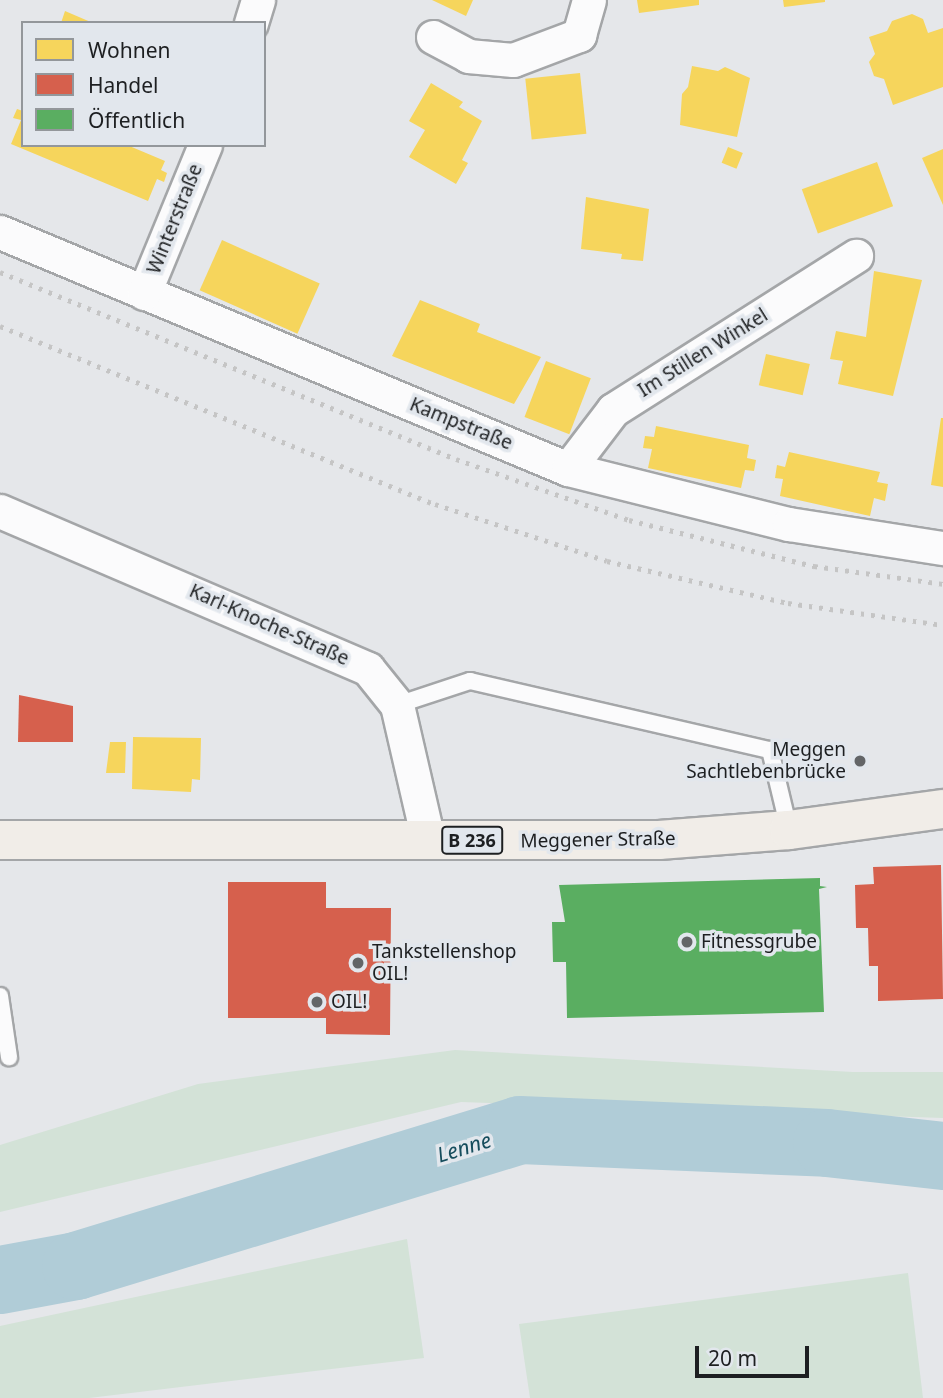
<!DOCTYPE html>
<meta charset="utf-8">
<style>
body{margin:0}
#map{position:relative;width:943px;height:1398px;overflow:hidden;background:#e5e7ea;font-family:"Noto Sans",sans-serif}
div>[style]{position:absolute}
.green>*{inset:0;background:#d3e2d7}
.homes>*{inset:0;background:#f6d55c;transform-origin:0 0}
.shops>*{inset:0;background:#d6604d}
.public>*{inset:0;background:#5aae61}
.river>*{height:68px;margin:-34px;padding:0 34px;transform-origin:34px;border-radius:34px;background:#b0ccd7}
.roads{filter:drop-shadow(2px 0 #a4a6a8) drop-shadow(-2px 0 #a4a6a8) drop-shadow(0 2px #a4a6a8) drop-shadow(0 -2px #a4a6a8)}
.service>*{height:16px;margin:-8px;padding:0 8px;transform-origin:8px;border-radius:8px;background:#fbfbfc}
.minor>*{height:33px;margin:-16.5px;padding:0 16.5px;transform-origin:16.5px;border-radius:16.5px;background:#fbfbfc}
.primary>*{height:38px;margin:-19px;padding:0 19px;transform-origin:19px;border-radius:19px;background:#f1ede8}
.rail>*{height:5px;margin-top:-2.5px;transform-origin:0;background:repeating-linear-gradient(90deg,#c5c5c5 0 3.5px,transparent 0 10.5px)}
.dots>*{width:19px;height:19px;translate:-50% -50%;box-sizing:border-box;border:4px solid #e2e7ed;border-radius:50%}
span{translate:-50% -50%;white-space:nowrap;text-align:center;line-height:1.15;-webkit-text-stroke:7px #e2e7ed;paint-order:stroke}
.shield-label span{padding:2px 5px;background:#e2e7ed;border:2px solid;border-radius:5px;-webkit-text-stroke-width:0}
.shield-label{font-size:18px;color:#1d1f21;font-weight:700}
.street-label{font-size:19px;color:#1d1f21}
.poi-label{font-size:19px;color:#1d1f21}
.right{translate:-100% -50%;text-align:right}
.left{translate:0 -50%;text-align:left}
.water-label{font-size:21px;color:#164d5d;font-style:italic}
.legend{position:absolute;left:21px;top:21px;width:245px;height:126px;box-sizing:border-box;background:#e2e7ed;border:2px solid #93979b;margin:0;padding:9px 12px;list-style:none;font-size:21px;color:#1d1f21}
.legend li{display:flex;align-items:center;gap:14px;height:35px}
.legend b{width:35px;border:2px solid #93979b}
.scale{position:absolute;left:695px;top:1346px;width:114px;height:32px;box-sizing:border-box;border:4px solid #1d1f21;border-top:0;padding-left:9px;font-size:21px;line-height:24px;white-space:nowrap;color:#1d1f21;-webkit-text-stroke:5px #e2e7ed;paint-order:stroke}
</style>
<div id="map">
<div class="green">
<div style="clip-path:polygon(455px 1050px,853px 1072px,943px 1072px,943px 1118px,461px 1102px,0 1212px,0 1145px,198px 1084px)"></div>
<div style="clip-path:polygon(407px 1239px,424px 1358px,89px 1398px,0 1398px,0 1326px)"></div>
<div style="clip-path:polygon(908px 1273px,923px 1398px,530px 1398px,519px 1324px)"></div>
</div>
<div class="homes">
<div style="clip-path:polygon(432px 0,473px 0,466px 16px)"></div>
<div style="clip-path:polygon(637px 0,699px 0,699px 5px,639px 13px)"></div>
<div style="clip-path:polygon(783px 0,825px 0,825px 2px,784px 7px)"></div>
<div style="clip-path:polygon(65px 11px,93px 23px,61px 23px)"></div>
<div style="clip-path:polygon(912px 14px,923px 19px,928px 33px,943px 28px,943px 87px,893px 105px,884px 79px,874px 76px,869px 62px,875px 54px,869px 37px,887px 31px,892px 21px)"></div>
<div style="clip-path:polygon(692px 66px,718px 71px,725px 67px,750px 78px,737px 137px,680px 125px,682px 94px,688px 87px)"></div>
<div style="left:580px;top:73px;width:61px;height:55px;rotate:84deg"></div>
<div style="clip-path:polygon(431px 83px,463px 102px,459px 107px,482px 121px,462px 160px,468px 163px,456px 184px,409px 157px,425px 130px,409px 121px)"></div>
<div style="clip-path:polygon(17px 109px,23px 111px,23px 145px,127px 145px,165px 161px,161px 170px,167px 173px,164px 182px,157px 179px,148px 201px,11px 144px,21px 120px,13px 118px)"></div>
<div style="left:728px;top:147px;width:16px;height:17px;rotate:22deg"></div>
<div style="clip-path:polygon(943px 149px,943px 205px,922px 158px)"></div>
<div style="left:877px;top:162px;width:47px;height:80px;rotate:70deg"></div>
<div style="clip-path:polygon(586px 197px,649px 209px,643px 261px,621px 259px,622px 254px,581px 249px)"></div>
<div style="left:222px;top:240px;width:107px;height:55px;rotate:24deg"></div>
<div style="clip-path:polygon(874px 271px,922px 280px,893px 396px,838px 384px,843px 361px,830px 359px,836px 331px,866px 337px)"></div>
<div style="clip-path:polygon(420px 300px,480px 324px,477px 332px,541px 357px,514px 404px,392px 356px)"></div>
<div style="left:766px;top:354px;width:45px;height:32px;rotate:13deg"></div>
<div style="left:546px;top:361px;width:48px;height:60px;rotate:21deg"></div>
<div style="clip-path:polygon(941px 418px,943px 418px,943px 487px,931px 485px)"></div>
<div style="clip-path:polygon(656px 426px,749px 445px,747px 458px,756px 460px,754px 471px,745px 470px,741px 488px,648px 468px,652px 449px,643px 448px,645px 436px,654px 437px)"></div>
<div style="clip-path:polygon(789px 452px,880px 472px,877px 482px,888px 484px,885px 501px,874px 498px,870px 516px,780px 496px,783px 479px,775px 478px,777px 465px,785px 467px)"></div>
<div style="clip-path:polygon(133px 737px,201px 738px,200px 780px,192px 779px,191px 792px,132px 789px)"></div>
<div style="clip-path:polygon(110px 742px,126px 742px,125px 773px,106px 773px)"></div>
</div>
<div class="shops">
<div style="clip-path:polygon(19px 695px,73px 706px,73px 742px,18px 742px)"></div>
<div style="clip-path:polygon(941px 865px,943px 999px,878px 1001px,878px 966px,869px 966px,868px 928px,856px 928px,855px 885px,874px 884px,873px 867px)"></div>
<div style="clip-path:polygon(228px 882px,326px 882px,326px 908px,391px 908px,390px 1035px,326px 1034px,326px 1018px,228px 1018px)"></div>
</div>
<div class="public">
<div style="clip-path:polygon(820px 878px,820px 886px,827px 887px,819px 889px,824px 1012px,567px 1018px,566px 962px,553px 962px,552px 922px,565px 922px,559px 885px)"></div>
</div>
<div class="river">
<div style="left:0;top:1280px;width:77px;rotate:-10.4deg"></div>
<div style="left:76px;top:1266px;width:464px;rotate:-17deg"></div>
<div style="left:520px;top:1130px;width:307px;rotate:2.4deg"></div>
<div style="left:827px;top:1143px;width:117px;rotate:6.4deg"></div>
</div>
<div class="roads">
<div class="service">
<div style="left:397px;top:705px;width:77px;rotate:-18.2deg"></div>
<div style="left:470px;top:681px;width:308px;rotate:13deg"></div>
<div style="left:770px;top:750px;width:81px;rotate:76.5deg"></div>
<div style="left:0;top:996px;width:62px;rotate:81.6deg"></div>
</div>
<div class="minor">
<div style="left:251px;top:23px;width:24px;rotate:-73deg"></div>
<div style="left:433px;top:37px;width:40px;rotate:28deg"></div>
<div style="left:468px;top:56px;width:45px;rotate:5.1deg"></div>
<div style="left:513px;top:60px;width:71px;rotate:-20.7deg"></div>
<div style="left:579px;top:35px;width:36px;rotate:-74deg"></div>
<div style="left:0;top:232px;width:615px;rotate:22.65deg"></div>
<div style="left:568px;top:469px;width:228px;rotate:14deg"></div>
<div style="left:789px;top:524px;width:156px;rotate:8.9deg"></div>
<div style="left:144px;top:293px;width:160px;rotate:-67.6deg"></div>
<div style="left:568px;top:469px;width:74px;rotate:-52.7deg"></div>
<div style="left:613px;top:410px;width:288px;rotate:-32.4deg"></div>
<div style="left:0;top:511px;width:400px;rotate:23.2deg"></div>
<div style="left:368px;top:669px;width:46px;rotate:51.1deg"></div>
<div style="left:397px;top:705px;width:138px;rotate:77deg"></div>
</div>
<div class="primary">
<div style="left:0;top:840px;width:659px"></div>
<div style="left:659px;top:840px;width:130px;rotate:-4.4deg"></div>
<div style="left:789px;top:830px;width:155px;rotate:-7.8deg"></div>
</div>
</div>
<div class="rail">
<div style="left:0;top:272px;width:493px;rotate:22.3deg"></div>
<div style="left:456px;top:459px;width:183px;rotate:19.4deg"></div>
<div style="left:629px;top:520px;width:191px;rotate:14deg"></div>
<div style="left:814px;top:566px;width:130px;rotate:7.9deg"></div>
<div style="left:0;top:326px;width:470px;rotate:22.3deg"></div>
<div style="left:435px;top:504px;width:181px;rotate:18.3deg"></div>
<div style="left:607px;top:561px;width:186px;rotate:13.1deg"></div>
<div style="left:788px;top:603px;width:157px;rotate:8.1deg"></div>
</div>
<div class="dots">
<div style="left:860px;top:761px;background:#636567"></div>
<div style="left:687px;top:942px;background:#636567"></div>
<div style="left:358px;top:963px;background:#636567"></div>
<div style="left:317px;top:1002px;background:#636567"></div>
</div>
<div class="shield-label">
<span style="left:472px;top:840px">B 236</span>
</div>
<div class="street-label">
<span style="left:175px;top:219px;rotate:-68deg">Winterstraße</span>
<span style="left:703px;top:353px;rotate:-32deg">Im Stillen Winkel</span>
<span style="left:461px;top:424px;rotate:22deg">Kampstraße</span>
<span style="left:269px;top:625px;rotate:24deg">Karl-Knoche-Straße</span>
<span style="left:598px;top:840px;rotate:-1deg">Meggener Straße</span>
</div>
<div class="poi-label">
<span class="right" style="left:846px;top:761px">Meggen<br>Sachtlebenbrücke</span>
<span class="left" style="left:701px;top:942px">Fitnessgrube</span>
<span class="left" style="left:372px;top:963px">Tankstellenshop<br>OIL!</span>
<span class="left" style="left:331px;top:1002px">OIL!</span>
</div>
<div class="water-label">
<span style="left:464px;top:1147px;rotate:-17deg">Lenne</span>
</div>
<ul class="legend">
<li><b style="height:19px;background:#f6d55c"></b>Wohnen</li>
<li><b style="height:19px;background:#d6604d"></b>Handel</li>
<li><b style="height:19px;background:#5aae61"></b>Öffentlich</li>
</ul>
<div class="scale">20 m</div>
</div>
